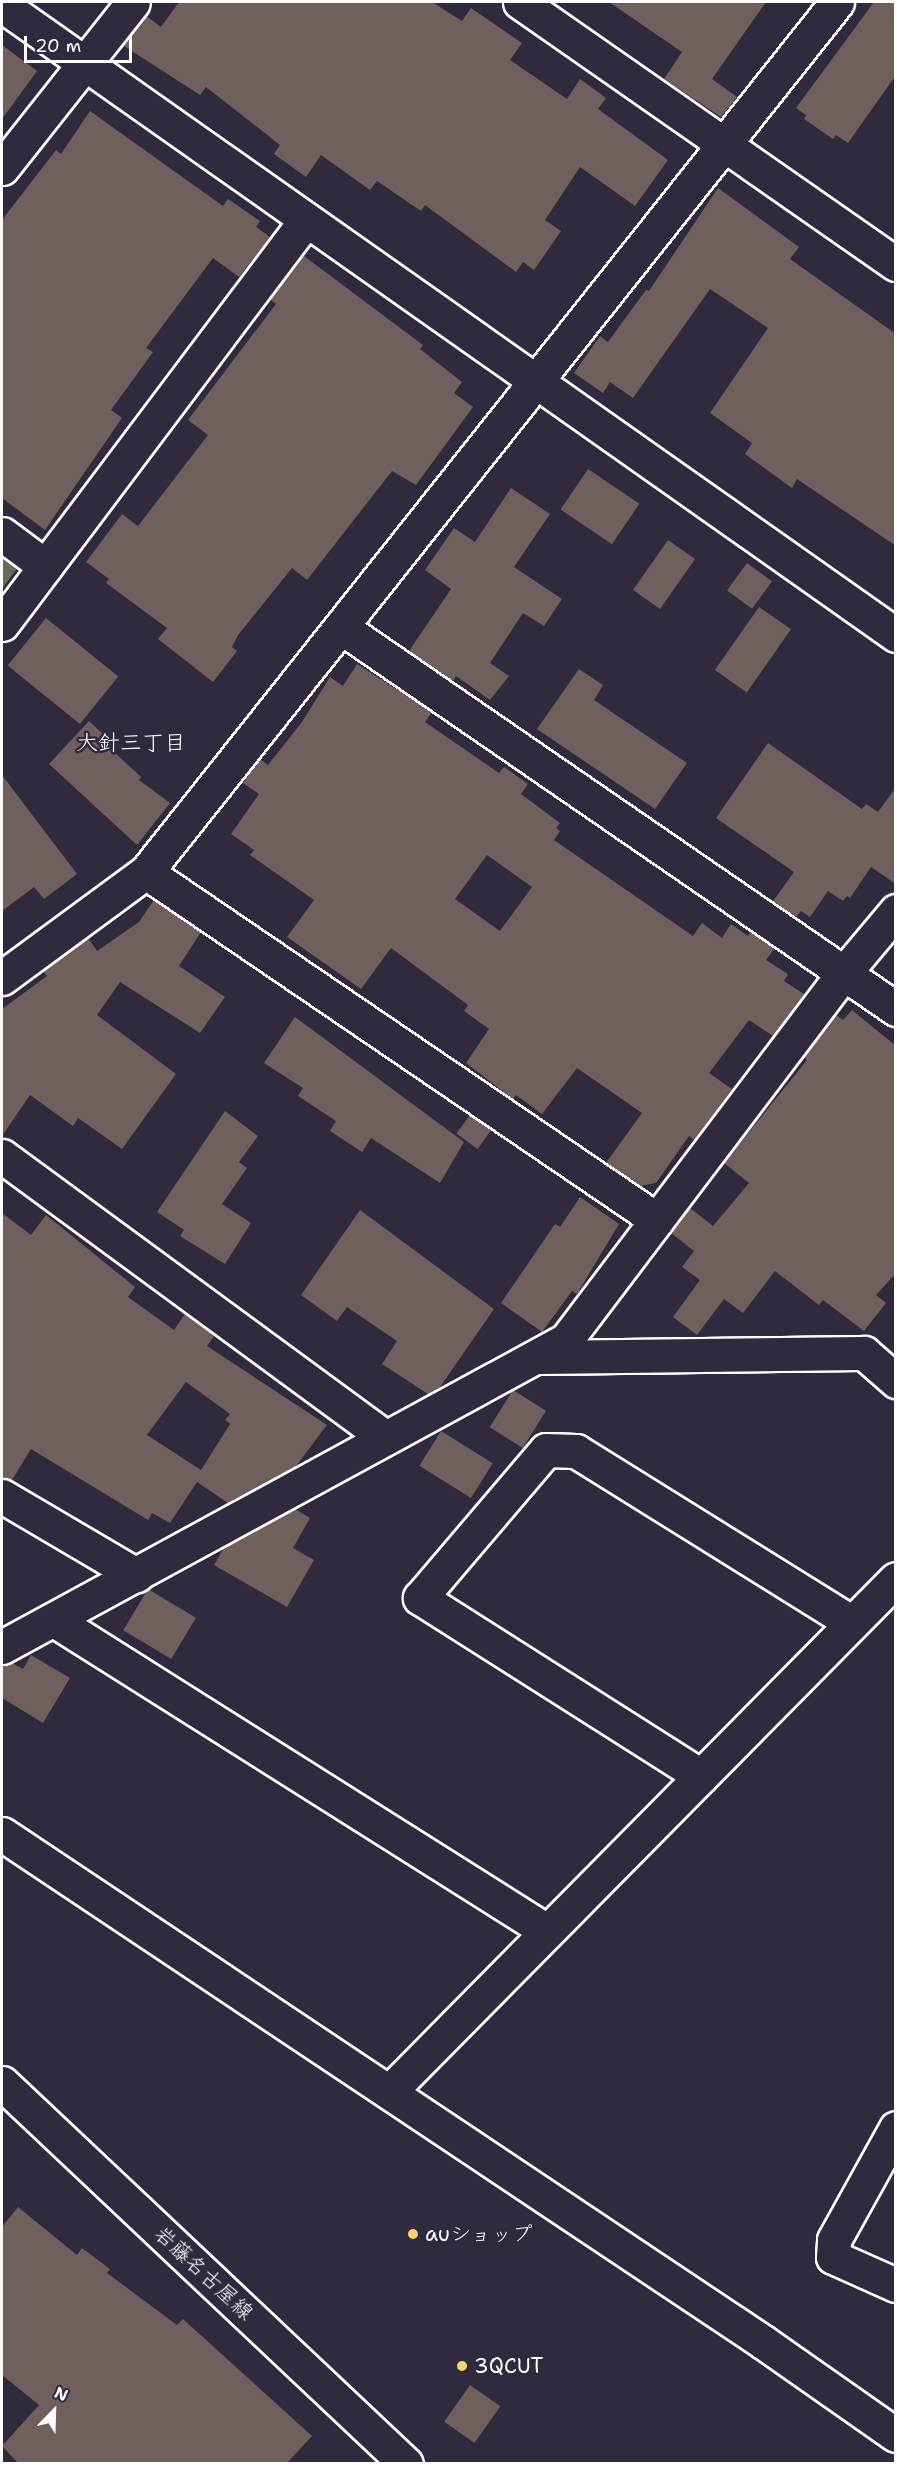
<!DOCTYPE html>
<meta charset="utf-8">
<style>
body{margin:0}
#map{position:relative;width:897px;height:2465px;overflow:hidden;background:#2f2a3d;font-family:"Shantell Sans","Klee One",sans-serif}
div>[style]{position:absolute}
.green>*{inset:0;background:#676b5c}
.building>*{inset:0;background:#6f5f5d;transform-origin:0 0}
.roads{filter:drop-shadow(2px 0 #fff) drop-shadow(-2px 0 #fff) drop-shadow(0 2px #fff) drop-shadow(0 -2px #fff)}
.street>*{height:33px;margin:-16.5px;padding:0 16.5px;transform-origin:16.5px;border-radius:16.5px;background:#2f2a3d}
.secondary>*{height:33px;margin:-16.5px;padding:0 16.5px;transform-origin:16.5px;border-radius:16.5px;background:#2f2a3d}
.dots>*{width:16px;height:16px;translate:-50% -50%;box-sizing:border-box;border:3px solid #2f2a3d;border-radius:50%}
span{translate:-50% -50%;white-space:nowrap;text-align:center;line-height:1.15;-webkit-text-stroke:5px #2f2a3d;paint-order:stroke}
.poi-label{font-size:21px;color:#fff}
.left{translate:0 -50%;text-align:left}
.street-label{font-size:21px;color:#fff}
.neighbourhood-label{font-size:22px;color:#fff}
.frame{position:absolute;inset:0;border:3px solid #fff;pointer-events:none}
.north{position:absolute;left:24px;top:2381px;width:60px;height:60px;-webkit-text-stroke:4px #2f2a3d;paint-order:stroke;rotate:23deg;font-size:16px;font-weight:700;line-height:24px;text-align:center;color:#fff}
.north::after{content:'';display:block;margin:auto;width:21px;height:27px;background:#fff;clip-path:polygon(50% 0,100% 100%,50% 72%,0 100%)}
.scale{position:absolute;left:24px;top:36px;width:108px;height:27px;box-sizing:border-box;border:3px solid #fff;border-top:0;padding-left:8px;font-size:18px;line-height:21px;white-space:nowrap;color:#fff;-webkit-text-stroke:4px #2f2a3d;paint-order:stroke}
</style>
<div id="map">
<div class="green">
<div style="clip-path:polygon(2px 549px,21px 563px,2px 589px)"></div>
</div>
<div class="building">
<div style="clip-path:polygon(179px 2px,432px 2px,462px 21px,471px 8px,522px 43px,510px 60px,567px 99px,580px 79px,606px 98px,598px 109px,668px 160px,635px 206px,580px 167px,545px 220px,561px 231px,534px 270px,523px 262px,516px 272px,425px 205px,421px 211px,377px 181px,370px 190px,321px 155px,306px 177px,274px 154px,280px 145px,206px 87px,200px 95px,124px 46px,146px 16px,161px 27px)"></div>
<div style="clip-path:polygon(609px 2px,766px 2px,712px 79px,737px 97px,721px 117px,664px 79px,682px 52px)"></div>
<div style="clip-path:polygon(874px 2px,896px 2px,896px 75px,848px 143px,836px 135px,833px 139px,804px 119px,806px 115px,796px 108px)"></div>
<div style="clip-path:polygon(2px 45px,37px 71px,2px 119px)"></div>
<div style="clip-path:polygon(90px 111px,223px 206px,228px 199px,260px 221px,256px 227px,270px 237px,239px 277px,213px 258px,146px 348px,153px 352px,111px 410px,122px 418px,45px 530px,2px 498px,2px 220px,56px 150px,61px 154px)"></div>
<div style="clip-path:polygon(718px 188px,799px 247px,790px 259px,896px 334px,896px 546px,797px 479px,792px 488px,745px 454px,752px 443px,710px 413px,768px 328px,710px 289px,633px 398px,610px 382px,603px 393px,574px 373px,600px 336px,608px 342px,646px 290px,649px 291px)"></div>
<div style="clip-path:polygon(304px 256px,423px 345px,420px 349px,462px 382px,454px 393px,473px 407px,416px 485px,392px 471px,307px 580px,292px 568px,238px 635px,232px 647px,237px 651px,213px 682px,158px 639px,167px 628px,106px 583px,109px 579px,86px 562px,122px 514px,138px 526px,208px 435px,188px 420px,276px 304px,270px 299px)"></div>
<div style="left:588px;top:469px;width:62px;height:49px;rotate:34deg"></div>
<div style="clip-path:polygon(511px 488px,550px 514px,514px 567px,562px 599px,544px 626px,523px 613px,490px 663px,509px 676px,490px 700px,456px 676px,453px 681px,409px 651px,451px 589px,425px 570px,454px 528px,475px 542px)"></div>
<div style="left:668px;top:540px;width:33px;height:61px;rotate:35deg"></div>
<div style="left:747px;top:563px;width:31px;height:34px;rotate:36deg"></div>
<div style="left:759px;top:607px;width:39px;height:77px;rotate:35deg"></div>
<div style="left:46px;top:618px;width:93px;height:61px;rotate:39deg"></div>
<div style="clip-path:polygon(evenodd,357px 664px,432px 712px,425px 722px,499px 773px,504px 767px,528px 784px,521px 794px,560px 823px,556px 828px,560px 831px,554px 840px,693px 936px,702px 923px,722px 938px,731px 924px,748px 936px,751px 932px,775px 948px,766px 960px,788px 974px,784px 981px,804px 994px,773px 1036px,749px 1020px,709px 1073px,732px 1089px,694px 1140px,689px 1136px,656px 1183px,640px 1186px,606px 1163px,642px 1113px,577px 1068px,542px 1114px,516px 1095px,513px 1099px,466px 1063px,489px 1029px,464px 1011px,468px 1005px,391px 948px,361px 989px,287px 937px,314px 900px,250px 855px,254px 850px,231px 834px,259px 794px,243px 783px,260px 759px,268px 765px,302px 722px,330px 677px,343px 686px,357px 664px,487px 855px,532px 887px,500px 931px,455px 899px,487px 855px)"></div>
<div style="clip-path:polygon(579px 669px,603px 685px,594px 700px,687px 763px,655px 809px,537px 729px)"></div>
<div style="clip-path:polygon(89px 721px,116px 746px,112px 750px,141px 777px,139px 780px,170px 803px,137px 845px,49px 764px)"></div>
<div style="clip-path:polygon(768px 743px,862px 809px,866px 804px,878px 812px,896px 787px,896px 884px,871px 867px,850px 898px,847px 896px,843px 901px,828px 891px,810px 917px,801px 911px,796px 917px,773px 901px,794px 872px,716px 818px)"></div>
<div style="clip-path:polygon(2px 775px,77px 874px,44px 899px,34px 887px,2px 911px)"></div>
<div style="clip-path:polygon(154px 900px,201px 932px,179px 966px,225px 997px,200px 1033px,120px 982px,97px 1015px,176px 1074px,122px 1149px,78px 1118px,73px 1126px,30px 1095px,2px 1136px,2px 1009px,47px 976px,43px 971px,88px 938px,97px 951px,139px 922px)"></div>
<div style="clip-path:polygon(852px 1010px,896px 1046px,896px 1273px,876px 1295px,886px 1303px,864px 1331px,823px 1300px,819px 1305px,775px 1271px,743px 1313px,724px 1299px,697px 1335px,673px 1317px,700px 1280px,682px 1267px,694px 1251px,671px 1233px,690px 1208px,713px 1226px,749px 1183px,724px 1163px,807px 1060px,804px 1057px,836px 1015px,843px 1020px)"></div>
<div style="clip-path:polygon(295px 1017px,464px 1142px,440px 1183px,371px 1138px,362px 1152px,330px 1131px,336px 1121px,298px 1096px,303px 1088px,264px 1063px)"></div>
<div style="clip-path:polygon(225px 1111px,258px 1136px,239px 1162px,247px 1168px,222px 1204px,251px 1223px,225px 1264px,180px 1236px,184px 1230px,157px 1212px)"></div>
<div style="left:470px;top:1115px;width:26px;height:23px;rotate:36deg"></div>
<div style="clip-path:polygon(580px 1197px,619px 1224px,577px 1294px,572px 1291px,542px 1332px,501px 1303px,555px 1224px,560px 1227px)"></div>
<div style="clip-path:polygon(360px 1210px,494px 1309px,440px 1387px,428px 1394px,382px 1364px,397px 1341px,347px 1307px,337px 1321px,301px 1295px)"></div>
<div style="clip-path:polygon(evenodd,2px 1213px,31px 1235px,46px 1215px,135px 1287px,128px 1297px,174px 1330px,185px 1314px,214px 1336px,207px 1346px,327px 1425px,296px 1466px,228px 1503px,197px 1482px,170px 1523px,152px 1513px,148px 1520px,31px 1449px,12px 1480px,2px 1477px,2px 1213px,186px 1382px,230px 1414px,225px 1420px,230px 1424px,201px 1470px,147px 1435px,186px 1382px)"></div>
<div style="left:513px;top:1390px;width:39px;height:44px;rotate:32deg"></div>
<div style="left:441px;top:1431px;width:61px;height:41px;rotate:32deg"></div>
<div style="clip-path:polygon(295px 1509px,310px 1518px,293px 1548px,314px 1560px,287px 1607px,214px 1565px,224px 1548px)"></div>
<div style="left:148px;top:1589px;width:56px;height:48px;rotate:31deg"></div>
<div style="clip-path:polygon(31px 1655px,70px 1678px,43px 1723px,2px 1698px,2px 1666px,12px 1663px,23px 1669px)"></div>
<div style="clip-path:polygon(18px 2207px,77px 2255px,82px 2248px,110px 2269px,107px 2273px,177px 2325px,183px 2319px,312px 2436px,287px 2463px,18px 2463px,2px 2446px,39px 2405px,2px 2375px,2px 2227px)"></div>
<div style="left:470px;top:2385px;width:37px;height:45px;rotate:35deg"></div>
</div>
<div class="roads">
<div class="street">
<div style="left:520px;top:2px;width:458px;rotate:34.9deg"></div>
<div style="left:2px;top:5px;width:1094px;rotate:35.17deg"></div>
<div style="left:2px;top:168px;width:211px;rotate:-51.7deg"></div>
<div style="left:2px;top:534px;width:54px;rotate:36.7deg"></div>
<div style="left:2px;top:624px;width:506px;rotate:-53.04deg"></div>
<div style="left:341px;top:627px;width:674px;rotate:34.54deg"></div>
<div style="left:146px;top:872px;width:618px;rotate:34.26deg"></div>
<div style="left:2px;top:978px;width:179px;rotate:-36.4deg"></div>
<div style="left:146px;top:872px;width:1111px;rotate:-51.54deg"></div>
<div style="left:2px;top:1156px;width:474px;rotate:36.3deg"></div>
<div style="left:538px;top:1357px;width:326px;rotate:-0.7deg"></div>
<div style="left:864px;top:1353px;width:43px;rotate:41.2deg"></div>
<div style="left:2px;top:1496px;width:156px;rotate:30.5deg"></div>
<div style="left:54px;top:1620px;width:583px;rotate:32.25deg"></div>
<div style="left:2px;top:1647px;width:642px;rotate:-28.56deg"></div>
<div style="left:566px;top:1340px;width:460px;rotate:-52.9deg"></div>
<div style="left:844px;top:973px;width:81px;rotate:-50deg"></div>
<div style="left:701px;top:1776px;width:333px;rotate:-147.6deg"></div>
<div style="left:420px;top:1598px;width:194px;rotate:-49.6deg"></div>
<div style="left:546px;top:1450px;width:30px;rotate:2deg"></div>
<div style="left:576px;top:1451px;width:325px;rotate:31.9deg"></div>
<div style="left:2px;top:1834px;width:915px;rotate:33.72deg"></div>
<div style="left:763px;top:2342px;width:162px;rotate:35deg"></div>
<div style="left:389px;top:2092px;width:721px;rotate:-45.34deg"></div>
<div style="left:896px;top:2128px;width:128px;rotate:119deg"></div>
<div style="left:834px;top:2240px;width:17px;rotate:93deg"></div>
<div style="left:833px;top:2257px;width:69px;rotate:24deg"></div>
</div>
<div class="secondary">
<div style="left:2px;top:2083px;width:555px;rotate:43.32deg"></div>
</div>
</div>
<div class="dots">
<div style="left:413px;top:2234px;background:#ffd166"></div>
<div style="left:462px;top:2366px;background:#ffd166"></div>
</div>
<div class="poi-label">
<span class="left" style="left:425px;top:2234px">auショップ</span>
<span class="left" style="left:474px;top:2366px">3QCUT</span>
</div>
<div class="street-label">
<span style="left:204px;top:2273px;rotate:43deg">岩藤名古屋線</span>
</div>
<div class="neighbourhood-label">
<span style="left:131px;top:743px">大針三丁目</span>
</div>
<div class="frame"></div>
<div class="north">N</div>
<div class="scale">20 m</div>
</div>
